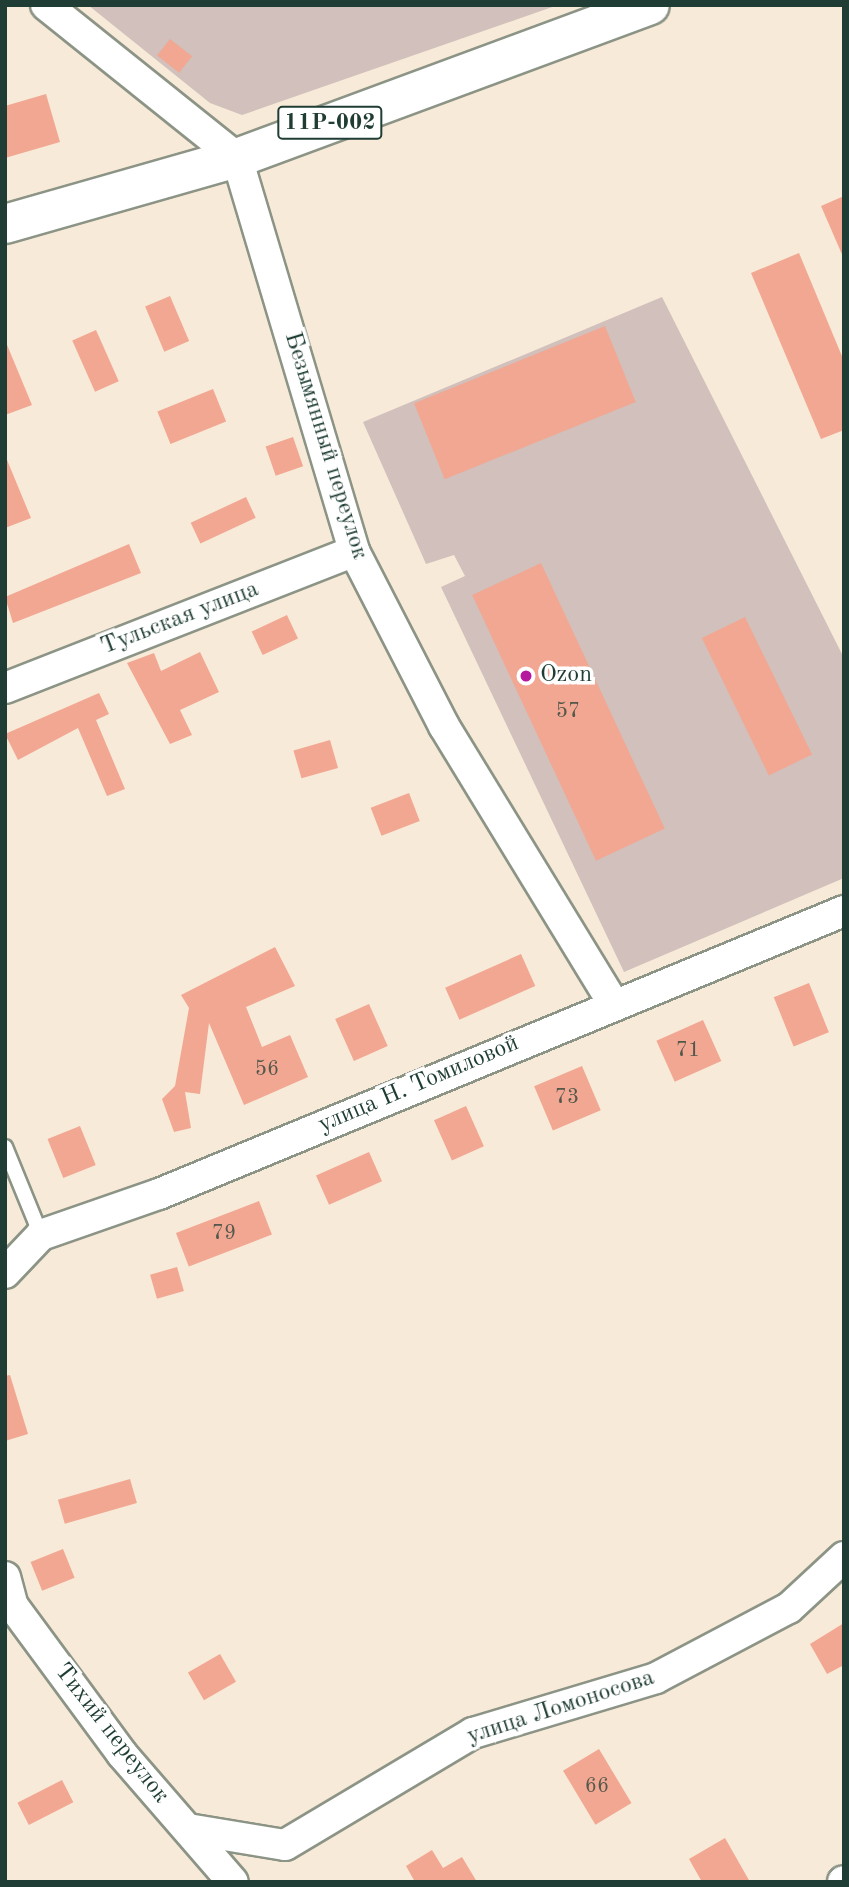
<!DOCTYPE html>
<meta charset="utf-8">
<style>
body{margin:0}
#map{position:relative;width:849px;height:1887px;overflow:hidden;background:#f8ead8;font-family:"Old Standard TT",serif}
div>[style]{position:absolute}
.industrial>*{inset:0;background:#d1c0bc}
.building>*{inset:0;background:#f1a792;transform-origin:0 0}
.roads{filter:drop-shadow(2px 0 #8c9486) drop-shadow(-2px 0 #8c9486) drop-shadow(0 2px #8c9486) drop-shadow(0 -2px #8c9486)}
.lane>*{height:14px;margin:-7px;padding:0 7px;transform-origin:7px;border-radius:7px;background:#fff}
.street>*{height:30px;margin:-15px;padding:0 15px;transform-origin:15px;border-radius:15px;background:#fff}
.primary>*{height:38px;margin:-19px;padding:0 19px;transform-origin:19px;border-radius:19px;background:#fff}
.dots>*{width:19px;height:19px;translate:-50% -50%;box-sizing:border-box;border:4px solid #fff;border-radius:50%}
span{translate:-50% -50%;white-space:nowrap;text-align:center;line-height:1.15;-webkit-text-stroke:7px #fff;paint-order:stroke}
.number-label{font-size:21px;color:#54584c}
.number-label span{-webkit-text-stroke-width:0}
.shield-label span{padding:2px 5px;background:#fff;border:2px solid;border-radius:5px;-webkit-text-stroke-width:0}
.shield-label{font-size:23px;color:#1f3d34;font-weight:700}
.street-label{font-size:24px;color:#1f3d34}
.poi-label{font-size:24px;color:#1f3d34}
.left{translate:0 -50%;text-align:left}
.frame{position:absolute;inset:0;border:7px solid #1f3d34;pointer-events:none}
</style>
<div id="map">
<div class="industrial">
<div style="clip-path:polygon(88px 5px,558px 5px,242px 115px,210px 103px)"></div>
<div style="clip-path:polygon(662px 297px,844px 658px,844px 878px,624px 972px,441px 587px,465px 576px,454px 555px,426px 564px,363px 422px)"></div>
</div>
<div class="building">
<div style="left:170px;top:39px;width:28px;height:21px;rotate:38deg"></div>
<div style="clip-path:polygon(46px 94px,60px 142px,5px 158px,5px 106px)"></div>
<div style="clip-path:polygon(844px 196px,844px 259px,821px 206px)"></div>
<div style="clip-path:polygon(799px 253px,844px 361px,844px 430px,821px 439px,751px 273px)"></div>
<div style="left:170px;top:296px;width:49px;height:27px;rotate:67deg"></div>
<div style="left:605px;top:326px;width:82px;height:206px;rotate:68deg"></div>
<div style="left:96px;top:330px;width:56px;height:26px;rotate:66deg"></div>
<div style="clip-path:polygon(5px 340px,32px 405px,5px 415px)"></div>
<div style="left:213px;top:389px;width:35px;height:60px;rotate:68deg"></div>
<div style="left:293px;top:437px;width:31px;height:29px;rotate:71deg"></div>
<div style="clip-path:polygon(5px 455px,31px 518px,5px 528px)"></div>
<div style="left:246px;top:497px;width:23px;height:61px;rotate:65deg"></div>
<div style="clip-path:polygon(129px 544px,141px 573px,13px 623px,5px 597px)"></div>
<div style="left:541px;top:563px;width:293px;height:76px;rotate:65deg"></div>
<div style="left:287px;top:615px;width:26px;height:39px;rotate:65deg"></div>
<div style="left:745px;top:617px;width:153px;height:48px;rotate:64deg"></div>
<div style="clip-path:polygon(200px 652px,219px 692px,180px 710px,192px 735px,170px 744px,127px 663px,154px 653px,161px 671px)"></div>
<div style="clip-path:polygon(99px 693px,109px 714px,96px 720px,125px 789px,107px 796px,78px 728px,18px 760px,5px 734px)"></div>
<div style="left:330px;top:740px;width:29px;height:38px;rotate:74deg"></div>
<div style="left:409px;top:793px;width:30px;height:41px;rotate:69deg"></div>
<div style="clip-path:polygon(275px 947px,295px 986px,246px 1007px,262px 1047px,290px 1035px,308px 1077px,244px 1105px,209px 1023px,200px 1094px,185px 1092px,191px 1128px,174px 1132px,162px 1099px,175px 1086px,189px 1008px,181px 995px)"></div>
<div style="left:521px;top:954px;width:35px;height:83px;rotate:66deg"></div>
<div style="left:809px;top:983px;width:53px;height:38px;rotate:68deg"></div>
<div style="left:369px;top:1004px;width:46px;height:37px;rotate:66deg"></div>
<div style="left:703px;top:1020px;width:45px;height:51px;rotate:66deg"></div>
<div style="left:582px;top:1066px;width:48px;height:52px;rotate:67deg"></div>
<div style="left:466px;top:1106px;width:44px;height:35px;rotate:66deg"></div>
<div style="left:80px;top:1126px;width:42px;height:35px;rotate:68deg"></div>
<div style="left:369px;top:1152px;width:32px;height:58px;rotate:66deg"></div>
<div style="left:259px;top:1201px;width:36px;height:89px;rotate:69deg"></div>
<div style="left:177px;top:1267px;width:25px;height:28px;rotate:74deg"></div>
<div style="clip-path:polygon(10px 1375px,28px 1434px,5px 1441px,5px 1376px)"></div>
<div style="left:130px;top:1479px;width:25px;height:75px;rotate:74deg"></div>
<div style="left:63px;top:1549px;width:31px;height:35px;rotate:68deg"></div>
<div style="clip-path:polygon(844px 1623px,844px 1665px,827px 1674px,810px 1644px)"></div>
<div style="left:220px;top:1654px;width:32px;height:37px;rotate:60deg"></div>
<div style="left:599px;top:1749px;width:63px;height:42px;rotate:59deg"></div>
<div style="left:62px;top:1780px;width:25px;height:50px;rotate:63deg"></div>
<div style="clip-path:polygon(725px 1838px,750px 1882px,702px 1882px,689px 1859px)"></div>
<div style="clip-path:polygon(432px 1850px,443px 1868px,462px 1857px,477px 1882px,415px 1882px,406px 1866px)"></div>
</div>
<div class="roads">
<div class="lane">
<div style="left:5px;top:1147px;width:95px;rotate:67.8deg"></div>
</div>
<div class="street">
<div style="left:46px;top:5px;width:245px;rotate:38.7deg"></div>
<div style="left:237px;top:158px;width:410px;rotate:73.4deg"></div>
<div style="left:354px;top:551px;width:197px;rotate:62.8deg"></div>
<div style="left:444px;top:726px;width:326px;rotate:58.6deg"></div>
<div style="left:5px;top:688px;width:375px;rotate:-21.4deg"></div>
<div style="left:5px;top:1273px;width:52px;rotate:-46.5deg"></div>
<div style="left:41px;top:1235px;width:125px;rotate:-19.2deg"></div>
<div style="left:159px;top:1194px;width:741px;rotate:-22.45deg"></div>
<div style="left:5px;top:1577px;width:30px;rotate:75deg"></div>
<div style="left:13px;top:1606px;width:184px;rotate:53.6deg"></div>
<div style="left:122px;top:1754px;width:169px;rotate:49.1deg"></div>
<div style="left:188px;top:1829px;width:98px;rotate:9.4deg"></div>
<div style="left:285px;top:1845px;width:219px;rotate:-30.8deg"></div>
<div style="left:473px;top:1733px;width:191px;rotate:-16.7deg"></div>
<div style="left:656px;top:1678px;width:150px;rotate:-27.8deg"></div>
<div style="left:789px;top:1608px;width:75px;rotate:-42.8deg"></div>
<div style="left:843px;top:1882px;width:1px;rotate:-45deg"></div>
</div>
<div class="primary">
<div style="left:5px;top:224px;width:241px;rotate:-15.9deg"></div>
<div style="left:237px;top:158px;width:440px;rotate:-20.3deg"></div>
</div>
</div>
<div class="dots">
<div style="left:526px;top:676px;background:#b5179e"></div>
</div>
<div class="number-label">
<span style="left:568px;top:712px">57</span>
<span style="left:688px;top:1051px">71</span>
<span style="left:267px;top:1070px">56</span>
<span style="left:567px;top:1098px">73</span>
<span style="left:224px;top:1234px">79</span>
<span style="left:597px;top:1787px">66</span>
</div>
<div class="shield-label">
<span style="left:330px;top:123px">11Р-002</span>
</div>
<div class="street-label">
<span style="left:325px;top:446px;rotate:73deg">Безымянный переулок</span>
<span style="left:180px;top:619px;rotate:-21deg">Тульская улица</span>
<span style="left:419px;top:1085px;rotate:-23deg">улица Н. Томиловой</span>
<span style="left:561px;top:1708px;rotate:-18deg">улица Ломоносова</span>
<span style="left:111px;top:1734px;rotate:52deg">Тихий переулок</span>
</div>
<div class="poi-label">
<span class="left" style="left:540px;top:676px">Ozon</span>
</div>
<div class="frame"></div>
</div>
